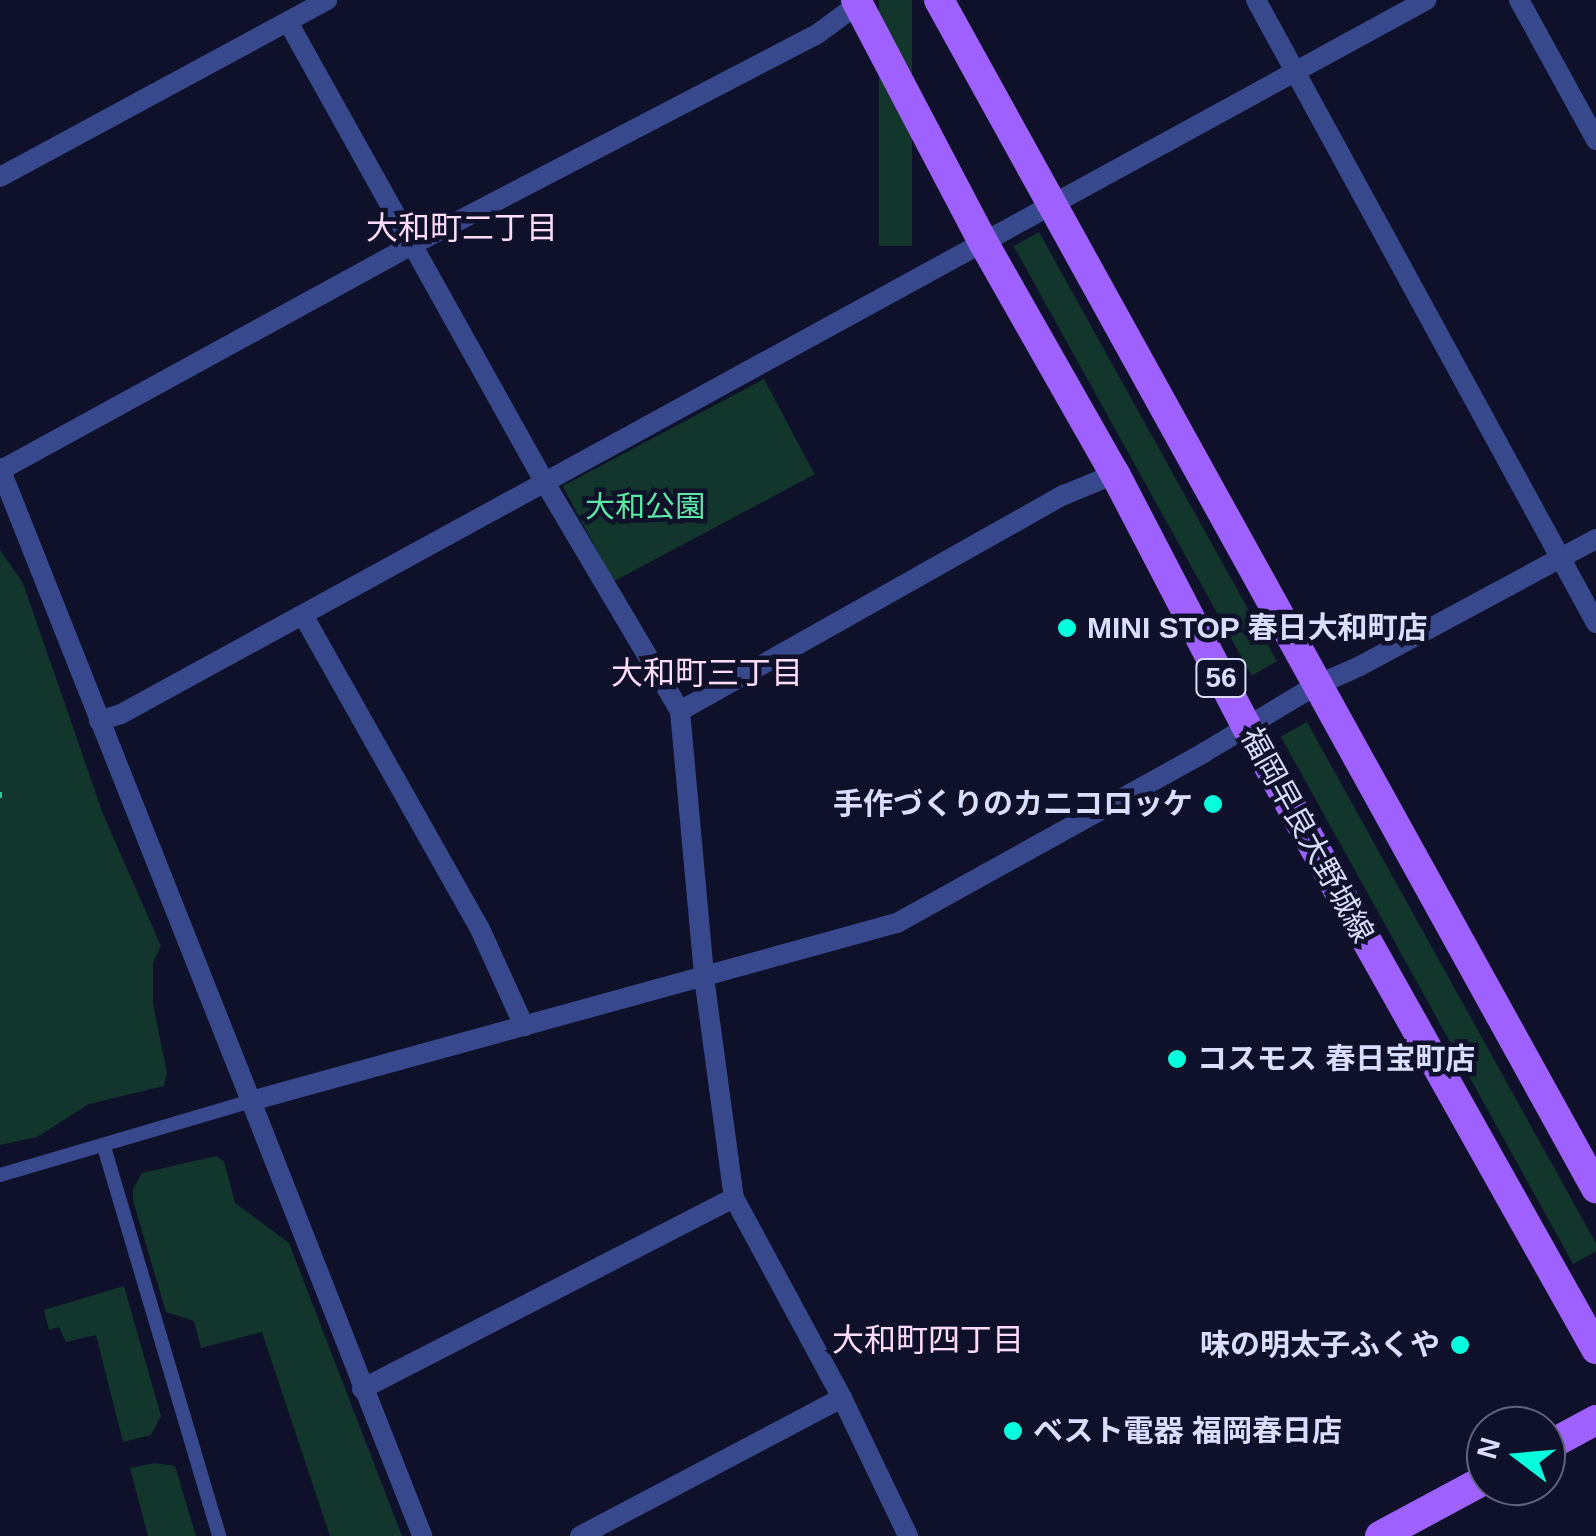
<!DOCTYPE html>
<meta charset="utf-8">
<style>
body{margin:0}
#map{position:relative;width:1596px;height:1536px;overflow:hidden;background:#0f112b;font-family:Helvetica,"Noto Sans JP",sans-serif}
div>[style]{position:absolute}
.green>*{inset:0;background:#12352c;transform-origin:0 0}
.path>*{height:6px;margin-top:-3px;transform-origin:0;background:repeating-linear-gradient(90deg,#29c396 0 5px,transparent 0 13px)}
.service>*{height:14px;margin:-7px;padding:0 7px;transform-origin:7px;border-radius:7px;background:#38488c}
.minor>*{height:20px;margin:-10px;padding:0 10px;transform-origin:10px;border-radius:10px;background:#38488c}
.tertiary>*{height:20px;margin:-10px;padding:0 10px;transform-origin:10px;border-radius:10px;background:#38488c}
.primary>*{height:30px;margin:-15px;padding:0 15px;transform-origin:15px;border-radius:15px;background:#9e60ff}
.dots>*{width:28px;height:28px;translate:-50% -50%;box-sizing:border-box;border:5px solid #0f112b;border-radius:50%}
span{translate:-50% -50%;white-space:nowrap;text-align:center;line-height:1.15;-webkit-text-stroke:9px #0f112b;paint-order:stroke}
.shield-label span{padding:2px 8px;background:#0f112b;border:2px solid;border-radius:8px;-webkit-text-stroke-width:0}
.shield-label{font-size:28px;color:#d9deff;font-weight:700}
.park-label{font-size:30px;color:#5de7a4}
.poi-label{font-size:30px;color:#d9deff;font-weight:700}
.left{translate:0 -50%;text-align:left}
.right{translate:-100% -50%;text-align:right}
.street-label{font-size:30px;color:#d9deff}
.neighbourhood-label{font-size:32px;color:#ffdbfa}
.north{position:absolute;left:1466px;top:1406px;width:100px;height:100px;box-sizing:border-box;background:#0f112b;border:2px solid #606380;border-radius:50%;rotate:286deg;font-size:28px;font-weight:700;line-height:40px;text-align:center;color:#d9deff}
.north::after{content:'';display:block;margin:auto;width:35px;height:45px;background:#05ffdd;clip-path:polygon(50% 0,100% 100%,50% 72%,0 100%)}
</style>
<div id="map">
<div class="green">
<div style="left:879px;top:0;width:33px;height:246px"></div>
<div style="left:1039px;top:232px;width:491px;height:29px;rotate:61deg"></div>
<div style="left:764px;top:379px;width:108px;height:228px;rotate:62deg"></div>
<div style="clip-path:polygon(0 550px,23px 583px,103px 814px,161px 946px,153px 962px,153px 1004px,167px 1073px,164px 1086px,89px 1104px,37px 1137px,0 1145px)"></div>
<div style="left:1307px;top:722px;width:603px;height:30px;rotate:61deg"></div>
<div style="clip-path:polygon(216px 1156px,224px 1161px,235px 1203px,289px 1243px,402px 1536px,330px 1536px,262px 1332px,201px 1348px,194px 1321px,166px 1312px,133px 1201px,133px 1189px,142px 1173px)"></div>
<div style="clip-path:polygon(124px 1286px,161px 1416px,151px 1435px,123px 1442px,96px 1335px,66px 1342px,59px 1327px,49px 1330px,44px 1310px)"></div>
<div style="clip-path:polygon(155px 1463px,175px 1466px,196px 1536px,148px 1536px,130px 1468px)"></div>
</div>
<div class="path">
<div style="left:0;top:795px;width:2px"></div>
</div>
<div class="service">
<div style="left:104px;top:1147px;width:406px;rotate:73.5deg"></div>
<div style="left:0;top:1175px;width:262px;rotate:-16.4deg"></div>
</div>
<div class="minor">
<div style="left:1256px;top:0;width:710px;rotate:61.38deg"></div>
<div style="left:1519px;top:0;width:160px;rotate:61.2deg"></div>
<div style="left:288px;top:22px;width:526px;rotate:60.85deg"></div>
<div style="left:544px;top:481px;width:267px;rotate:59.4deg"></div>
<div style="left:680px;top:711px;width:267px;rotate:84.8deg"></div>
<div style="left:704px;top:977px;width:223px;rotate:82.3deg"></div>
<div style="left:734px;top:1198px;width:227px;rotate:61.6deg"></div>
<div style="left:842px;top:1398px;width:153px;rotate:64.4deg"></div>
<div style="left:0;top:177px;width:372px;rotate:-28.4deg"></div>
<div style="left:1px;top:470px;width:469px;rotate:-28.7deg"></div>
<div style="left:412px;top:245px;width:455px;rotate:-27.5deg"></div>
<div style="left:816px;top:35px;width:52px;rotate:-36.4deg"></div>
<div style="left:303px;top:615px;width:360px;rotate:60.6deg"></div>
<div style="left:480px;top:929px;width:107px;rotate:65.6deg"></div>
<div style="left:1315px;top:686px;width:49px;rotate:-24deg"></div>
<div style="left:1360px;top:666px;width:268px;rotate:-28.3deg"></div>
<div style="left:680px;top:711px;width:441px;rotate:-29.4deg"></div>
<div style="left:1064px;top:495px;width:55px;rotate:-22.4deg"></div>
<div style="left:99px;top:721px;width:23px;rotate:-18deg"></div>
<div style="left:121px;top:714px;width:1488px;rotate:-28.68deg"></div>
<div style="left:251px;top:1101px;width:467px;rotate:68.5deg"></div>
<div style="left:362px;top:1389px;width:418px;rotate:-27.2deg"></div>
<div style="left:580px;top:1536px;width:296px;rotate:-27.8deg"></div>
</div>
<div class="tertiary">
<div style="left:0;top:468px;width:681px;rotate:68.37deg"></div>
<div style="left:251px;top:1101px;width:670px;rotate:-15.41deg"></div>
<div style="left:897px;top:923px;width:352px;rotate:-29deg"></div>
<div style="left:1205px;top:752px;width:128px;rotate:-31deg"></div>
</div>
<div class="primary">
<div style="left:856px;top:0;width:273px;rotate:62.3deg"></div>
<div style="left:983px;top:242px;width:267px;rotate:60.4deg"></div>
<div style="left:1115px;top:474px;width:282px;rotate:62.5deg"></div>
<div style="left:1245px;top:724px;width:717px;rotate:60.68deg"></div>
<div style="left:939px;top:0;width:1358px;rotate:61.06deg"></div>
<div style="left:1546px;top:1447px;width:57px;rotate:-28.4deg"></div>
<div style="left:1380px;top:1536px;width:120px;rotate:-28.3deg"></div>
</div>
<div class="dots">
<div style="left:1067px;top:628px;background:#05ffdd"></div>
<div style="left:1213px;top:804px;background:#05ffdd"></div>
<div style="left:1177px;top:1059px;background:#05ffdd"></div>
<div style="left:1460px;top:1345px;background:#05ffdd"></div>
<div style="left:1013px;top:1431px;background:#05ffdd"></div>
</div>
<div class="shield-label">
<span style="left:1221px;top:678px">56</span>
</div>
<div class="park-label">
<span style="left:645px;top:507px">大和公園</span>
</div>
<div class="poi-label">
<span class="left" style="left:1087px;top:628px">MINI STOP 春日大和町店</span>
<span class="right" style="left:1193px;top:804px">手作づくりのカニコロッケ</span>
<span class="left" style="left:1197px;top:1059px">コスモス 春日宝町店</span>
<span class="right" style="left:1440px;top:1345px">味の明太子ふくや</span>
<span class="left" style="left:1033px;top:1431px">ベスト電器 福岡春日店</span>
</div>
<div class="street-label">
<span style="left:1307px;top:835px;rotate:61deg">福岡早良大野城線</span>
</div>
<div class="neighbourhood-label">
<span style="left:462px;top:228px">大和町二丁目</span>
<span style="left:707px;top:673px">大和町三丁目</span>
<span style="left:928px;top:1340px">大和町四丁目</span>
</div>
<div class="north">N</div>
</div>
